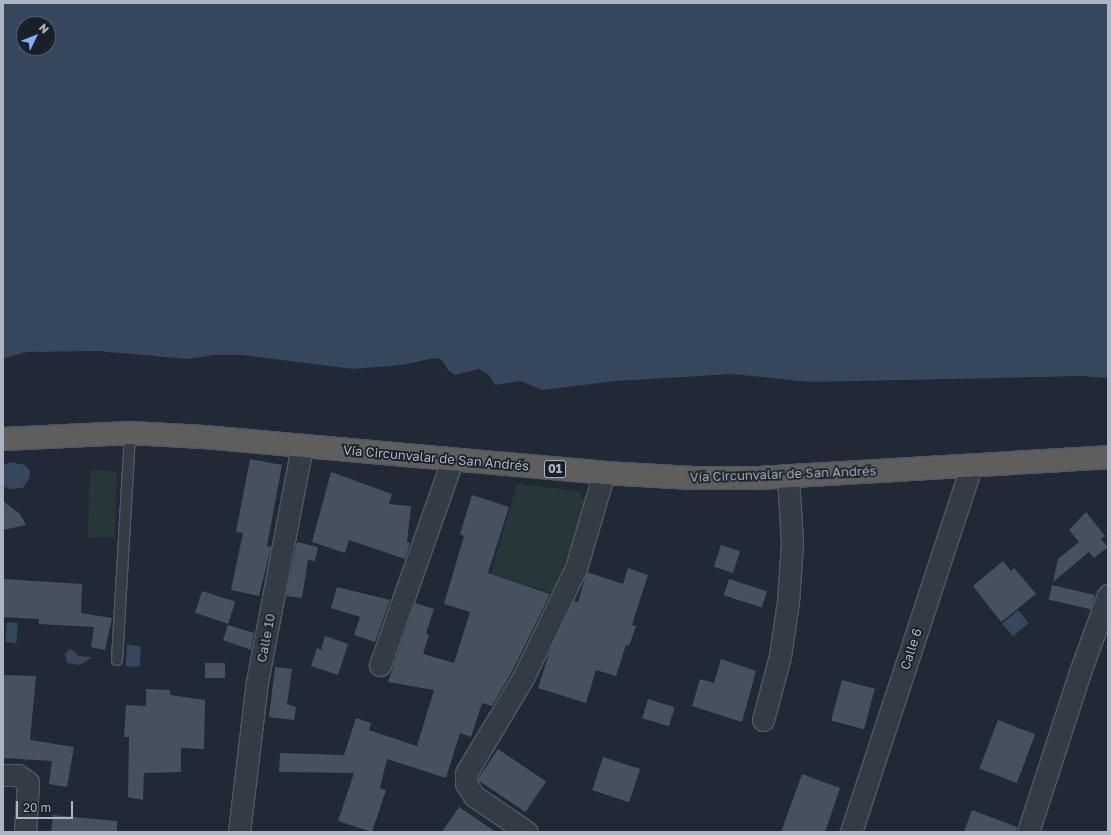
<!DOCTYPE html>
<meta charset="utf-8">
<style>
body{margin:0}
#map{position:relative;width:1111px;height:835px;overflow:hidden;background:#202935;font-family:"Golos Text",sans-serif}
div>[style]{position:absolute}
.green>*{inset:0;background:#253738;transform-origin:0 0}
.water>*{inset:0;background:#36465d;transform-origin:0 0}
.building>*{inset:0;background:#46505f;transform-origin:0 0}
.roads{filter:drop-shadow(1px 0 #515863) drop-shadow(-1px 0 #515863) drop-shadow(0 1px #515863) drop-shadow(0 -1px #515863)}
.service>*{height:10px;margin:-5px;padding:0 5px;transform-origin:5px;border-radius:5px;background:#333b45}
.minor>*{height:21px;margin:-10.5px;padding:0 10.5px;transform-origin:10.5px;border-radius:10.5px;background:#333b45}
.trunk>*{height:22px;margin:-11px;padding:0 11px;transform-origin:11px;border-radius:11px;background:#5e5e5c}
span{translate:-50% -50%;white-space:nowrap;text-align:center;line-height:1.15;-webkit-text-stroke:3.5px #19202a;paint-order:stroke}
.shield-label span{padding:1px 3px;background:#19202a;border:1px solid;border-radius:3px;-webkit-text-stroke-width:0}
.shield-label{font-size:12px;color:#adb5c2;font-weight:700}
.street-label{font-size:13px;color:#adb5c2}
.frame{position:absolute;inset:0;border:4px solid #adb5c2;pointer-events:none}
.north{position:absolute;left:16px;top:16px;width:40px;height:40px;box-sizing:border-box;background:#19202a;border:1px solid #545c67;border-radius:50%;rotate:47deg;font-size:11px;font-weight:700;line-height:16px;text-align:center;color:#adb5c2}
.north::after{content:'';display:block;margin:auto;width:14px;height:18px;background:#83aef2;clip-path:polygon(50% 0,100% 100%,50% 72%,0 100%)}
.scale{position:absolute;left:16px;top:801px;width:57px;height:18px;box-sizing:border-box;border:2px solid #adb5c2;border-top:0;padding-left:5px;font-size:12px;line-height:14px;white-space:nowrap;color:#adb5c2;-webkit-text-stroke:3px #19202a;paint-order:stroke}
</style>
<div id="map">
<div class="green">
<div style="left:90px;top:470px;width:27px;height:67px;rotate:2deg"></div>
<div style="clip-path:polygon(517px 484px,578px 491px,586px 502px,586px 509px,553px 593px,491px 574px)"></div>
</div>
<div class="water">
<div style="clip-path:polygon(evenodd,3px 3px,1108px 3px,1108px 378px,1081px 376px,810px 382px,732px 374px,616px 381px,542px 390px,521px 381px,495px 385px,489px 375px,479px 369px,455px 375px,449px 371px,442px 360px,435px 358px,402px 365px,353px 369px,242px 355px,215px 355px,187px 359px,98px 351px,28px 352px,3px 358px,3px 3px,24px 24px,48px 24px,48px 48px,24px 48px,24px 24px)"></div>
<div style="clip-path:polygon(10px 462px,25px 465px,30px 471px,30px 477px,23px 488px,10px 489px,3px 486px,3px 465px)"></div>
<div style="left:1018px;top:610px;width:17px;height:21px;rotate:50deg"></div>
<div style="left:7px;top:622px;width:11px;height:20px;rotate:5deg"></div>
<div style="left:127px;top:645px;width:14px;height:21px;rotate:4deg"></div>
<div style="clip-path:polygon(71px 649px,79px 656px,92px 657px,80px 665px,67px 663px,65px 653px)"></div>
</div>
<div class="building">
<div style="clip-path:polygon(250px 459px,282px 465px,267px 546px,271px 547px,259px 596px,231px 590px,243px 533px,236px 532px)"></div>
<div style="clip-path:polygon(331px 472px,392px 494px,389px 504px,411px 506px,407px 542px,410px 543px,405px 559px,349px 540px,345px 553px,312px 542px)"></div>
<div style="clip-path:polygon(472px 495px,509px 507px,488px 573px,550px 594px,513px 670px,492px 706px,482px 703px,471px 737px,460px 733px,446px 778px,387px 759px,380px 788px,386px 790px,372px 832px,338px 821px,354px 773px,279px 772px,280px 753px,344px 755px,356px 718px,371px 723px,369px 730px,417px 746px,434px 690px,388px 682px,415px 603px,434px 609px,426px 633px,429px 635px,423px 654px,454px 663px,470px 612px,444px 604px,464px 536px,460px 534px)"></div>
<div style="clip-path:polygon(3px 501px,20px 514px,26px 525px,3px 530px)"></div>
<div style="clip-path:polygon(1086px 512px,1105px 536px,1101px 539px,1108px 547px,1094px 558px,1089px 552px,1053px 582px,1058px 559px,1079px 542px,1069px 530px)"></div>
<div style="clip-path:polygon(297px 542px,318px 547px,315px 561px,308px 560px,302px 598px,286px 596px)"></div>
<div style="left:721px;top:545px;width:20px;height:23px;rotate:18deg"></div>
<div style="clip-path:polygon(1003px 561px,1011px 571px,1014px 568px,1036px 594px,1001px 622px,973px 586px)"></div>
<div style="clip-path:polygon(628px 568px,648px 575px,632px 625px,636px 626px,629px 646px,626px 645px,616px 676px,596px 670px,586px 703px,538px 688px,551px 647px,573px 601px,578px 602px,587px 572px,623px 584px)"></div>
<div style="clip-path:polygon(3px 579px,82px 584px,81px 613px,112px 618px,105px 650px,91px 647px,94px 627px,39px 624px,39px 619px,3px 617px)"></div>
<div style="left:729px;top:579px;width:40px;height:17px;rotate:18deg"></div>
<div style="left:1052px;top:585px;width:44px;height:15px;rotate:13deg"></div>
<div style="clip-path:polygon(337px 587px,390px 600px,375px 642px,354px 635px,360px 617px,331px 608px)"></div>
<div style="left:202px;top:591px;width:35px;height:23px;rotate:18deg"></div>
<div style="clip-path:polygon(228px 625px,254px 633px,251px 650px,223px 640px)"></div>
<div style="clip-path:polygon(325px 636px,348px 644px,338px 675px,311px 666px,317px 648px,321px 650px)"></div>
<div style="clip-path:polygon(721px 659px,756px 671px,742px 722px,692px 706px,700px 679px,714px 683px)"></div>
<div style="left:205px;top:663px;width:20px;height:15px"></div>
<div style="clip-path:polygon(275px 667px,292px 669px,287px 704px,296px 707px,294px 720px,269px 717px)"></div>
<div style="clip-path:polygon(3px 675px,36px 676px,30px 740px,74px 747px,67px 787px,49px 784px,52px 761px,3px 758px)"></div>
<div style="left:842px;top:680px;width:34px;height:42px;rotate:15deg"></div>
<div style="clip-path:polygon(146px 689px,170px 690px,170px 695px,205px 700px,204px 749px,181px 748px,181px 772px,144px 773px,143px 800px,128px 797px,129px 737px,124px 737px,126px 705px,146px 706px)"></div>
<div style="left:648px;top:699px;width:28px;height:20px;rotate:17deg"></div>
<div style="left:998px;top:720px;width:40px;height:52px;rotate:21deg"></div>
<div style="left:498px;top:749px;width:58px;height:37px;rotate:34deg"></div>
<div style="left:603px;top:757px;width:39px;height:35px;rotate:18deg"></div>
<div style="clip-path:polygon(802px 774px,840px 788px,825px 832px,781px 832px)"></div>
<div style="clip-path:polygon(459px 807px,496px 832px,442px 832px)"></div>
<div style="clip-path:polygon(972px 810px,1017px 827px,1016px 832px,964px 832px)"></div>
<div style="clip-path:polygon(53px 815px,117px 821px,117px 832px,51px 832px)"></div>
</div>
<div class="roads">
<div class="service">
<div style="left:117px;top:660px;width:227px;rotate:-86.7deg"></div>
</div>
<div class="minor">
<div style="left:380px;top:665px;width:217px;rotate:-70.6deg"></div>
<div style="left:763px;top:720px;width:66px;rotate:-75.1deg"></div>
<div style="left:780px;top:656px;width:55px;rotate:-81.6deg"></div>
<div style="left:788px;top:602px;width:59px;rotate:-86.1deg"></div>
<div style="left:792px;top:543px;width:67px;rotate:-93.4deg"></div>
<div style="left:3px;top:775px;width:15px"></div>
<div style="left:18px;top:775px;width:12px;rotate:35deg"></div>
<div style="left:28px;top:782px;width:50px;rotate:93.4deg"></div>
<div style="left:239px;top:832px;width:151px;rotate:-83.2deg"></div>
<div style="left:257px;top:682px;width:240px;rotate:-79.2deg"></div>
<div style="left:527px;top:832px;width:64px;rotate:-145.8deg"></div>
<div style="left:474px;top:796px;width:15px;rotate:-122deg"></div>
<div style="left:466px;top:783px;width:10px;rotate:-90deg"></div>
<div style="left:466px;top:773px;width:113px;rotate:-59.1deg"></div>
<div style="left:524px;top:676px;width:120px;rotate:-64.3deg"></div>
<div style="left:576px;top:568px;width:99px;rotate:-73.6deg"></div>
<div style="left:851px;top:832px;width:385px;rotate:-71.8deg"></div>
<div style="left:1028px;top:832px;width:168px;rotate:-72deg"></div>
<div style="left:1080px;top:672px;width:82px;rotate:-70deg"></div>
</div>
<div class="trunk">
<div style="left:3px;top:439px;width:127px;rotate:-2.7deg"></div>
<div style="left:130px;top:433px;width:74px;rotate:3.1deg"></div>
<div style="left:204px;top:437px;width:402px;rotate:5.1deg"></div>
<div style="left:604px;top:473px;width:89px;rotate:3.2deg"></div>
<div style="left:693px;top:478px;width:66px"></div>
<div style="left:759px;top:478px;width:350px;rotate:-3.4deg"></div>
</div>
</div>
<div class="shield-label">
<span style="left:555px;top:469px">01</span>
</div>
<div class="street-label">
<span style="left:436px;top:458px;rotate:5deg">Vía Circunvalar de San Andrés</span>
<span style="left:783px;top:474px;rotate:-2deg">Vía Circunvalar de San Andrés</span>
<span style="left:266px;top:638px;rotate:-79deg">Calle 10</span>
<span style="left:911px;top:649px;rotate:-72deg">Calle 6</span>
</div>
<div class="frame"></div>
<div class="north">N</div>
<div class="scale">20 m</div>
</div>
